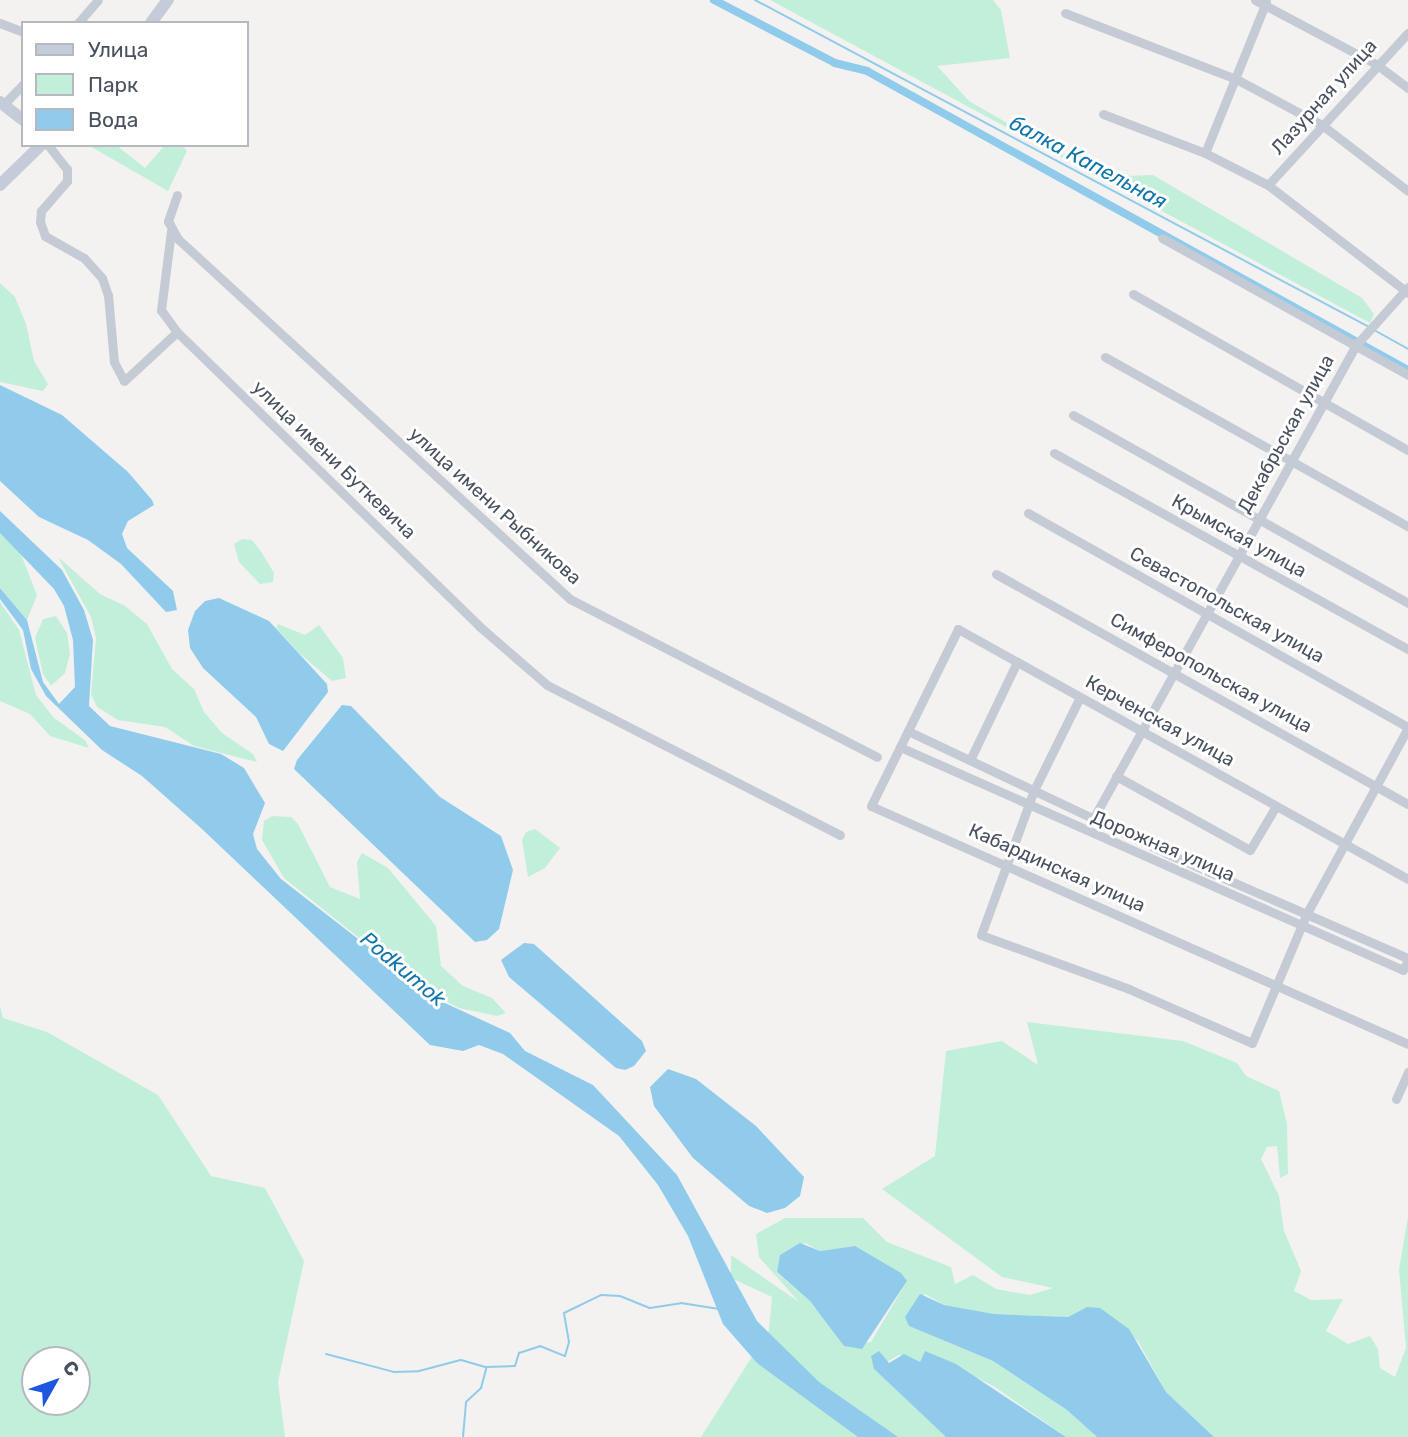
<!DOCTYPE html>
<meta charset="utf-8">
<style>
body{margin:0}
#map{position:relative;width:1408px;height:1437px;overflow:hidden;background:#f3f2f1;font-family:Rubik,sans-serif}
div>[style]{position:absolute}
.green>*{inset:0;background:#c2efda}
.water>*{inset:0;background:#90cbeb}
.stream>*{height:2px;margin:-1px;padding:0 1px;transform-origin:1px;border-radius:1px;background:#90cbeb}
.canal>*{height:8px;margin:-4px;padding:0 4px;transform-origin:4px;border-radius:4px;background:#90cbeb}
.street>*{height:9px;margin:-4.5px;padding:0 4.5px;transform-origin:4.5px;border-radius:4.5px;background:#c5cbd5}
.secondary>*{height:12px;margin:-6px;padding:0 6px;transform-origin:6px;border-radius:6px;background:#c5ccd9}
span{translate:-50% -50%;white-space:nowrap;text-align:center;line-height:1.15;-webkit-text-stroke:6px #fff;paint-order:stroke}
.street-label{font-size:19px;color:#49515f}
.water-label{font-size:21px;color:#1075ab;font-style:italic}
.legend{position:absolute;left:21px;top:21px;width:228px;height:126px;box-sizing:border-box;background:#fff;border:2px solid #b6b9bf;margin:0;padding:9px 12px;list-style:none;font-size:21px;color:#49515f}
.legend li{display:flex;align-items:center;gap:14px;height:35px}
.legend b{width:35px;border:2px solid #b6b9bf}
.north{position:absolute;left:21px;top:1346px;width:70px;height:70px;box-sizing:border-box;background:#fff;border:2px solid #b6b9bf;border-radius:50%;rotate:50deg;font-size:19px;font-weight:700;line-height:28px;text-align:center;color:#49515f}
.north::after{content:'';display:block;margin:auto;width:24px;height:32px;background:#1d57e1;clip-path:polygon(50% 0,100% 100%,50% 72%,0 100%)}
</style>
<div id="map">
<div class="green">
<div style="clip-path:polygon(770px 0,993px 0,1001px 10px,1010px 58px,937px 66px,969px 101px,1101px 177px,1153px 175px,1362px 298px,1374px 314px,1370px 323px)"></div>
<div style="clip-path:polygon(88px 145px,116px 145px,145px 168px,165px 145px,182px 145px,187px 151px,168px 191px)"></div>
<div style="clip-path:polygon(0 283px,15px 297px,26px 324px,34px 361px,48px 384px,43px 391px,0 382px)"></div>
<div style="clip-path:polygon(0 533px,20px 552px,37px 595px,27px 620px,0 588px)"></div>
<div style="clip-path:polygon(242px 539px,252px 540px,262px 553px,274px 573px,273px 582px,260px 584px,239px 562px,234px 544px)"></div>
<div style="clip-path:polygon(58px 557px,100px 594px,125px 606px,147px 624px,172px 669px,194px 689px,204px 712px,222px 733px,253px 754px,257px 762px,194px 746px,165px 727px,118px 720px,97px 707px,91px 694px,96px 638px,91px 617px)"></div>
<div style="clip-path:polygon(0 602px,19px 630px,36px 695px,54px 718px,85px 740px,89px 748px,50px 736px,30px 714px,0 701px)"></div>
<div style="clip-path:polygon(56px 616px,67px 633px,70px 654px,65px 673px,51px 686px,43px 674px,35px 638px,43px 619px)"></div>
<div style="clip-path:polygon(278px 624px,305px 635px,319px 625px,343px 658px,346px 678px,332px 681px,299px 653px,276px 628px)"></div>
<div style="clip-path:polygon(272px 816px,291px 817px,298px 824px,330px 887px,360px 899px,357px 862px,362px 853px,388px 868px,436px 926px,441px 966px,463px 986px,492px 998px,506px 1013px,497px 1016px,459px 1008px,424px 990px,284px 878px,262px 840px,264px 821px)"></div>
<div style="clip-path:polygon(535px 829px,560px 848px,545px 868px,528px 877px,522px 840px,526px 832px)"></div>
<div style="clip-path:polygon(evenodd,0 1006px,3px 1018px,47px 1032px,158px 1095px,211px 1176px,265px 1188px,304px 1261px,278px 1382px,285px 1437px,0 1437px,0 1006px,35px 1360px,77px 1360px,77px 1402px,35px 1402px,35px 1360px)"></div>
<div style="clip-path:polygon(evenodd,1027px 1022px,1183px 1041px,1237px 1063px,1246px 1076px,1279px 1091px,1287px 1124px,1288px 1174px,1280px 1178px,1277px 1146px,1267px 1147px,1261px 1159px,1279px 1196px,1284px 1231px,1301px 1271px,1294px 1291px,1311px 1300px,1343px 1299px,1326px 1331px,1348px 1344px,1370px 1336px,1378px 1349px,1380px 1368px,1395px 1377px,1406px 1348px,1399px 1269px,1408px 1217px,1408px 1437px,1214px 1437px,1166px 1392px,1138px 1341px,1087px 1307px,1068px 1317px,994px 1314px,944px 1305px,925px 1294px,909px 1326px,993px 1361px,1067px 1410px,1097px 1437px,1066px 1437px,995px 1387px,925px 1351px,920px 1362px,899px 1355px,874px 1369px,946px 1437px,701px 1437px,769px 1330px,772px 1297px,731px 1278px,731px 1255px,799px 1302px,759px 1257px,756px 1234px,785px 1218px,863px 1218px,887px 1242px,951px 1267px,955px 1284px,973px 1275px,996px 1289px,1030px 1295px,1053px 1288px,1002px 1277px,882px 1189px,935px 1156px,946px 1051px,1002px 1041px,1038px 1065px,1027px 1022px,805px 1243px,820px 1251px,855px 1246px,907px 1281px,871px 1342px,845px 1346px,810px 1301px,777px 1273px,780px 1255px,805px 1243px)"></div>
</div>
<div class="water">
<div style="clip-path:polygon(0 385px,62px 415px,128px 472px,152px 500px,154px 505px,128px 521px,122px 534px,127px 548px,173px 591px,177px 610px,166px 612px,121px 564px,88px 540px,39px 517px,0 481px)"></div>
<div style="clip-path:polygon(0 511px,62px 570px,84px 610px,93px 640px,89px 706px,110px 726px,221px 754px,244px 768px,265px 803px,253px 834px,257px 849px,281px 879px,434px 998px,510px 1033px,525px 1051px,593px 1085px,677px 1175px,757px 1321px,819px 1382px,898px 1437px,858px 1437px,757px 1363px,723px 1324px,688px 1236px,658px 1185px,619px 1136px,503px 1054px,479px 1045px,463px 1051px,430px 1045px,202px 829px,142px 776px,102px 750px,46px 696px,31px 669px,23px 630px,0 599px,0 588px,27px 620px,43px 682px,59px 704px,75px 687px,73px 640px,64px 606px,54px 589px,0 533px)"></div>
<div style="clip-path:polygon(219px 598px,269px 621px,327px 684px,328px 692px,283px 751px,269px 744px,256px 717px,203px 668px,190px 648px,188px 630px,195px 611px,205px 601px)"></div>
<div style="clip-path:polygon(342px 705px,351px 706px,440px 797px,501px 836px,513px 870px,499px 929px,487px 940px,475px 942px,294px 769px,297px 760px)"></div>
<div style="clip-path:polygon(524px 943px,534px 944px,642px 1041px,646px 1051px,634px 1066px,625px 1070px,616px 1068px,509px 977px,501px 960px)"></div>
<div style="clip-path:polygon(668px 1069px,696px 1079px,756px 1126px,804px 1177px,800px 1196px,785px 1208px,767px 1213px,749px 1206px,693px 1158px,654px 1106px,650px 1087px)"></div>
<div style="clip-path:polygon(800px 1243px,820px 1251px,855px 1246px,901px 1273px,907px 1281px,862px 1349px,844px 1346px,810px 1301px,777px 1272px,780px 1255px)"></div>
<div style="clip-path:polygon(920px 1294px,944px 1305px,994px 1314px,1068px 1317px,1087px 1307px,1100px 1308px,1129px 1329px,1166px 1392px,1214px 1437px,1097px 1437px,1067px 1410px,993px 1361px,909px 1326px,905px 1317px)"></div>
<div style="clip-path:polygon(879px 1351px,889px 1363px,904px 1354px,920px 1362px,925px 1351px,956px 1364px,1066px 1437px,946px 1437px,874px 1369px,871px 1356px)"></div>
</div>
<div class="stream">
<div style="left:755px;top:0;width:696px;rotate:28.04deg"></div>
<div style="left:1374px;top:330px;width:39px;rotate:29deg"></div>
<div style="left:326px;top:1354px;width:70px;rotate:14.8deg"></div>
<div style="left:394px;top:1372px;width:25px;rotate:-2deg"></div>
<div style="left:419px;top:1371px;width:43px;rotate:-14.7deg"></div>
<div style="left:461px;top:1360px;width:26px;rotate:16deg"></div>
<div style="left:486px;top:1367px;width:29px;rotate:-2deg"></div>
<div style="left:515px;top:1366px;width:14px;rotate:-73deg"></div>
<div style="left:519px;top:1353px;width:22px;rotate:-18deg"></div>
<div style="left:540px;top:1346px;width:27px;rotate:22deg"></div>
<div style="left:565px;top:1356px;width:15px;rotate:-74deg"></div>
<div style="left:569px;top:1342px;width:29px;rotate:-100deg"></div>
<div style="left:564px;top:1313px;width:41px;rotate:-25.9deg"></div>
<div style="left:601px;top:1295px;width:19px;rotate:3deg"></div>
<div style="left:620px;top:1296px;width:32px;rotate:22deg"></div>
<div style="left:650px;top:1308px;width:31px;rotate:-9deg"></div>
<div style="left:681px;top:1303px;width:37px;rotate:9deg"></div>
<div style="left:463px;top:1437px;width:35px;rotate:-85deg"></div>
<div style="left:466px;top:1402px;width:21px;rotate:-43deg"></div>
<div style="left:481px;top:1388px;width:20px;rotate:-75deg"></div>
</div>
<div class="canal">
<div style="left:714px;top:0;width:136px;rotate:27.5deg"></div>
<div style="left:835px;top:63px;width:33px;rotate:14deg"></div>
<div style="left:867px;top:71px;width:618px;rotate:28.93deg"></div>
</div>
<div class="street">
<div style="left:1255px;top:0;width:137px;rotate:27.9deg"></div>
<div style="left:1376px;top:64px;width:40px;rotate:37deg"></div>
<div style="left:1065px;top:13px;width:183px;rotate:21.1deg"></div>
<div style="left:1236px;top:79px;width:98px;rotate:28.1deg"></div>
<div style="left:1322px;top:125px;width:108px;rotate:37.5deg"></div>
<div style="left:0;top:23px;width:25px;rotate:21deg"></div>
<div style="left:78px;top:23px;width:30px;rotate:-49deg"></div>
<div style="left:3px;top:105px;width:29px;rotate:-46deg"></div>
<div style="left:1103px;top:114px;width:109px;rotate:20.9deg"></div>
<div style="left:1205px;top:153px;width:71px;rotate:26.9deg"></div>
<div style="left:1268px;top:185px;width:177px;rotate:37.6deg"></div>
<div style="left:48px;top:145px;width:31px;rotate:52deg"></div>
<div style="left:67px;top:169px;width:12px;rotate:90deg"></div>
<div style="left:67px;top:181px;width:40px;rotate:131deg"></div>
<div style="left:41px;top:211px;width:11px;rotate:95deg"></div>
<div style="left:40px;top:222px;width:15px;rotate:70deg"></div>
<div style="left:45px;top:236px;width:45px;rotate:29.4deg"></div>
<div style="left:84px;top:258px;width:27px;rotate:48deg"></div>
<div style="left:102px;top:278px;width:18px;rotate:71deg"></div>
<div style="left:108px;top:295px;width:67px;rotate:84.9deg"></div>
<div style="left:114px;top:362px;width:21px;rotate:62deg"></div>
<div style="left:124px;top:381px;width:72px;rotate:-42.8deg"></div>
<div style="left:1205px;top:153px;width:163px;rotate:-68deg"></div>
<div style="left:1268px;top:185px;width:207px;rotate:-47.4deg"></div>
<div style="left:177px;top:195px;width:28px;rotate:109deg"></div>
<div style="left:168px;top:221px;width:21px;rotate:61deg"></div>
<div style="left:178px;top:239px;width:532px;rotate:42.56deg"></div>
<div style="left:570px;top:599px;width:345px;rotate:27.2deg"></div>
<div style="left:171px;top:231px;width:80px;rotate:97.2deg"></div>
<div style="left:161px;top:310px;width:27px;rotate:54deg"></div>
<div style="left:177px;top:332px;width:421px;rotate:44.2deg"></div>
<div style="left:479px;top:626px;width:90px;rotate:40.9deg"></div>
<div style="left:547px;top:685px;width:329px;rotate:27.1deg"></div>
<div style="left:1162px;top:238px;width:282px;rotate:29.1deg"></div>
<div style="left:1133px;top:294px;width:316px;rotate:29.6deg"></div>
<div style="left:1105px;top:357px;width:347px;rotate:29.2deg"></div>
<div style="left:1073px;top:415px;width:384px;rotate:29.3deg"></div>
<div style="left:1054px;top:453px;width:405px;rotate:29deg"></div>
<div style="left:1028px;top:513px;width:436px;rotate:29.4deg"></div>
<div style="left:996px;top:574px;width:472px;rotate:29.2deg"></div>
<div style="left:1080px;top:697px;width:104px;rotate:116.3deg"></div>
<div style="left:1034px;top:790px;width:154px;rotate:110.1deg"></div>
<div style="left:981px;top:935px;width:158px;rotate:20deg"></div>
<div style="left:1129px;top:989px;width:134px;rotate:23.7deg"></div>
<div style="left:1252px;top:1043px;width:141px;rotate:-67.1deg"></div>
<div style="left:1307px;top:913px;width:211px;rotate:-61.4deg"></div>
<div style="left:908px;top:731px;width:285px;rotate:25.3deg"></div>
<div style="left:1166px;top:853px;width:264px;rotate:23.5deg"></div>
<div style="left:900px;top:747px;width:550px;rotate:23.91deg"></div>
<div style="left:1403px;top:970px;width:11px;rotate:-63deg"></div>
<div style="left:970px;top:760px;width:109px;rotate:-64.4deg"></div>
<div style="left:1116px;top:776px;width:153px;rotate:28.9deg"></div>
<div style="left:1250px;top:850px;width:51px;rotate:-59.4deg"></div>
<div style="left:1093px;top:819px;width:542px;rotate:-60.98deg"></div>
<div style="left:1356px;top:345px;width:78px;rotate:-48.1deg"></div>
<div style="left:1408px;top:879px;width:515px;rotate:-150.95deg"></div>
<div style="left:958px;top:629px;width:197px;rotate:116.2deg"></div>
<div style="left:871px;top:806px;width:587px;rotate:23.9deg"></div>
<div style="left:1396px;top:1099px;width:30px;rotate:-66deg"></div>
</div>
<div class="secondary">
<div style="left:151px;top:23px;width:29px;rotate:-54deg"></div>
<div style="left:0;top:102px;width:29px;rotate:38deg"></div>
<div style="left:0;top:185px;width:57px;rotate:-44.3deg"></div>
</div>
<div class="street-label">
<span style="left:1324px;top:97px;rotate:-48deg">Лазурная улица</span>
<span style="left:1286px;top:434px;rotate:-61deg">Декабрьская улица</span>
<span style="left:334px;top:460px;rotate:44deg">улица имени Буткевича</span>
<span style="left:495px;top:506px;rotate:42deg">улица имени Рыбникова</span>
<span style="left:1239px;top:536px;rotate:29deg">Крымская улица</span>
<span style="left:1227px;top:605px;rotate:29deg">Севастопольская улица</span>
<span style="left:1211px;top:673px;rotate:29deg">Симферопольская улица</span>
<span style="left:1160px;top:721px;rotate:29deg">Керченская улица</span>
<span style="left:1163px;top:846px;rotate:23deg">Дорожная улица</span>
<span style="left:1057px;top:868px;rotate:24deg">Кабардинская улица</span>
</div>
<div class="water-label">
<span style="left:1088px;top:162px;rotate:28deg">балка Капельная</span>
<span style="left:403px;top:969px;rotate:40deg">Podkumok</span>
</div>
<ul class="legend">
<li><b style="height:9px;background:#c5ccd9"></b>Улица</li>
<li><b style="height:19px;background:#c2efda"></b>Парк</li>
<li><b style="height:19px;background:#90cbeb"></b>Вода</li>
</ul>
<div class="north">С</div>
</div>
